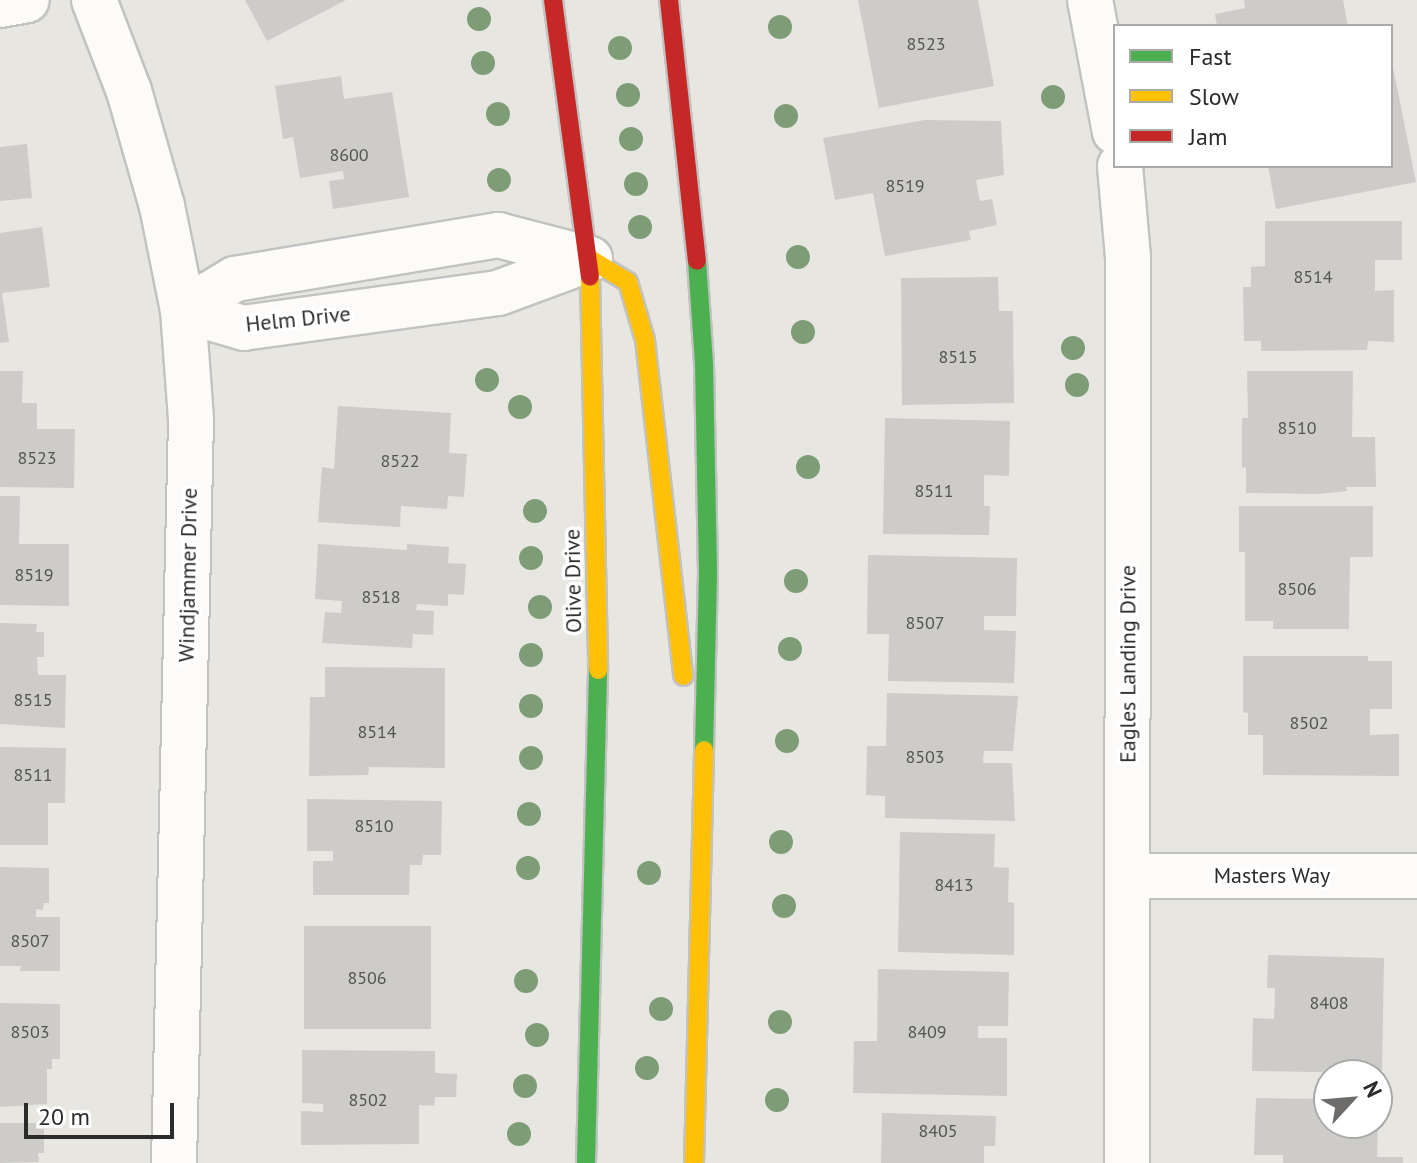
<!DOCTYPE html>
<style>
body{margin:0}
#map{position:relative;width:1417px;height:1163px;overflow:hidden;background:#e8e6e1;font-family:"PT Sans",sans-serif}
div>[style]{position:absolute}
.building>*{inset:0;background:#cdccc8;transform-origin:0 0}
.roads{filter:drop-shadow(2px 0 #c2c2c1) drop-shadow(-2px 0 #c2c2c1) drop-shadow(0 2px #c2c2c1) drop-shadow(0 -2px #c2c2c1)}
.street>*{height:44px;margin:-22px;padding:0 22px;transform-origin:22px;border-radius:22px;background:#fcfbfa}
.fast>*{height:18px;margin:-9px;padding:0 9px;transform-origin:9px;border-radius:9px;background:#4caf50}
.slow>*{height:18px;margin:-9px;padding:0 9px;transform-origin:9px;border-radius:9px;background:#ffc107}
.jam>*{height:18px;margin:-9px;padding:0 9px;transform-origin:9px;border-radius:9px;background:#c62828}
.trees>*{width:24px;height:24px;margin:-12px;border-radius:50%;background:#7e9d77}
span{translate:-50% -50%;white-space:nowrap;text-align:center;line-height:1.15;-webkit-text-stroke:7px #fff;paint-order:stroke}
.number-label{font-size:18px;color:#555554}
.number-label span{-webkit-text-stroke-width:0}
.street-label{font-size:22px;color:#2b2b2b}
.legend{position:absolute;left:1113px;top:24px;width:280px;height:144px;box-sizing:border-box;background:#fff;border:2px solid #aaa;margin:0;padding:10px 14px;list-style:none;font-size:24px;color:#2b2b2b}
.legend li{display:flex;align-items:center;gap:16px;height:40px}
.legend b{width:40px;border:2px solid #aaa}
.north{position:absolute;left:1313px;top:1059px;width:80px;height:80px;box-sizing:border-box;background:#fff;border:2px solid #aaa;border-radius:50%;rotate:64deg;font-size:22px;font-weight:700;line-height:32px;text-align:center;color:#2b2b2b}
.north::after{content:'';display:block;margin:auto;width:28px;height:36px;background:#6d6c6b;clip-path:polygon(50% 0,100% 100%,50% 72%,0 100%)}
.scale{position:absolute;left:24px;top:1103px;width:150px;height:36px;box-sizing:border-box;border:4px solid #2b2b2b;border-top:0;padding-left:10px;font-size:24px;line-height:28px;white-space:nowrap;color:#2b2b2b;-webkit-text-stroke:6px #fff;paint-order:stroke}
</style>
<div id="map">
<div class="building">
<div style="clip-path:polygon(245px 0,346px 0,267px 41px)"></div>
<div style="clip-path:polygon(858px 0,978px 0,994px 86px,879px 108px)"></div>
<div style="clip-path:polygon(1244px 0,1343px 0,1348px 26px,1217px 26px,1215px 14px,1245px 8px)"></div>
<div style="clip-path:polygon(1391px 57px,1416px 182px,1276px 209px,1268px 166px,1391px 166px)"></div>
<div style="clip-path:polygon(341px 76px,344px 99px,392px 92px,409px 197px,333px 209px,329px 181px,344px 179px,343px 171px,300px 178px,293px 137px,283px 139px,275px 86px)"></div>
<div style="clip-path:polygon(925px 120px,1001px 121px,1004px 175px,976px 180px,980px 201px,992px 199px,997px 225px,969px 231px,971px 240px,885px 256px,873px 193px,835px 200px,823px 138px)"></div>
<div style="clip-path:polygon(27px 144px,32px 198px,0 201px,0 147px)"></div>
<div style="clip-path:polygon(1265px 221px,1402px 221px,1402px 260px,1375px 260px,1375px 291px,1394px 290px,1394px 342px,1368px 341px,1367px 350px,1261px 351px,1261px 341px,1244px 341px,1243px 287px,1251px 287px,1251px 267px,1265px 266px)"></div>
<div style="clip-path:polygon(42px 227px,50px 287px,2px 293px,9px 342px,0 343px,0 233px)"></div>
<div style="clip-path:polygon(998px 277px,999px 311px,1013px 311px,1014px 403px,902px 405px,901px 278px)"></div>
<div style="clip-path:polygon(0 371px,23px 371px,22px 403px,37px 403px,37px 429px,75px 429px,74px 488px,0 487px)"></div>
<div style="clip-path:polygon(1247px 371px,1353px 371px,1352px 437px,1375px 437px,1376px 487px,1346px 487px,1347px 491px,1318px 494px,1246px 493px,1246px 467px,1242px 468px,1242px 418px,1248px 418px)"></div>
<div style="clip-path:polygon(338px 406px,451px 413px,449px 453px,467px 454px,464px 497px,448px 496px,447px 509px,401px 506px,400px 527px,318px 522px,322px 467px,334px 469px)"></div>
<div style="clip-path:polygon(885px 418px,1010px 421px,1009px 476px,984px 475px,984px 506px,990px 506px,989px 535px,883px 534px)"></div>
<div style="clip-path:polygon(0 496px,20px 496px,19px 544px,69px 544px,69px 606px,0 605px)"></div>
<div style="clip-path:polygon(1239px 506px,1373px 506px,1373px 557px,1350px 557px,1349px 629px,1273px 629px,1273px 621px,1245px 621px,1245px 552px,1239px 552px)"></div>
<div style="clip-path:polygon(318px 544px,407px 550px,407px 544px,449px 547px,448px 563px,466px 564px,464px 595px,448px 594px,448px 606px,417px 604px,416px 610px,434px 611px,433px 635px,413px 634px,412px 648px,322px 643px,325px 612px,341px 613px,342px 601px,315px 599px)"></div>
<div style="clip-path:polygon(868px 555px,1017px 558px,1016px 616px,984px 616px,984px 630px,1016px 631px,1014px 683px,888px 681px,889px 634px,867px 634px)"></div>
<div style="clip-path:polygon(0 623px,37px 624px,36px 632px,44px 632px,44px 657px,37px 657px,38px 675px,66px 675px,65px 728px,0 724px)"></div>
<div style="clip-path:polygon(1243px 656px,1368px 656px,1368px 661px,1392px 661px,1392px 709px,1370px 709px,1370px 735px,1399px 734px,1399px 776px,1263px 775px,1263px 735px,1248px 735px,1248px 713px,1243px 712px)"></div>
<div style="clip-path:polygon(325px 667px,445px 668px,445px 768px,369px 767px,368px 775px,309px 776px,310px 697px,325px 697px)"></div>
<div style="clip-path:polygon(887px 693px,1018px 696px,1013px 751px,984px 751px,983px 763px,1012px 763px,1015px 821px,885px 818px,885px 796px,866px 795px,867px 746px,886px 746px)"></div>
<div style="clip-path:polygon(0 747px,66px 748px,65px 803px,48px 803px,48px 845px,0 845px)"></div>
<div style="clip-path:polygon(307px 799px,442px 801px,441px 855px,423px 855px,422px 865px,410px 865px,409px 895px,313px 895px,313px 861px,333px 861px,333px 851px,307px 851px)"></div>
<div style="clip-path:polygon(900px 832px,995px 834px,994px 867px,1009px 868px,1008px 902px,1014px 903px,1014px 955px,898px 952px)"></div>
<div style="clip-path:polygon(0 867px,49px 868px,49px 903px,44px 903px,43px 910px,36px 909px,36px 917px,60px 917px,60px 971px,20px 971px,21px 966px,0 966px)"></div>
<div style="left:304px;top:926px;width:127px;height:103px"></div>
<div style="clip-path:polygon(1268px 955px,1384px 958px,1382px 1073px,1252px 1071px,1253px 1018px,1274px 1019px,1275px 988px,1267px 988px)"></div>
<div style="clip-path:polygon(878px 969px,1009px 972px,1008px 1026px,978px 1026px,978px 1038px,1007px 1038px,1007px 1096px,853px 1093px,854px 1041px,877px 1041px)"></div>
<div style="clip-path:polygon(0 1003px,60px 1004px,60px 1059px,52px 1059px,52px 1069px,47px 1069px,47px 1104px,0 1107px)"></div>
<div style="clip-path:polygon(302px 1050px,435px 1051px,435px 1073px,457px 1074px,456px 1097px,435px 1097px,434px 1106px,419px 1105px,419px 1144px,301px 1145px,301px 1111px,323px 1112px,323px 1104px,302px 1103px)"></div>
<div style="clip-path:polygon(1256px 1098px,1329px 1099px,1329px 1123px,1378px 1123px,1377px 1157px,1403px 1157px,1403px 1163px,1283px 1163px,1283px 1155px,1254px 1155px)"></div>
<div style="clip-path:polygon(882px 1113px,996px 1116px,995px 1146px,984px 1146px,984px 1163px,881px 1163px)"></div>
<div style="clip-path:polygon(0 1123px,36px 1123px,36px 1129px,44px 1129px,44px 1153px,38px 1153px,39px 1162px,0 1163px)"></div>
</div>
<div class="roads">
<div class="street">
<div style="left:94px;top:0;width:97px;rotate:69deg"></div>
<div style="left:129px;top:91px;width:120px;rotate:74deg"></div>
<div style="left:162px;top:206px;width:106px;rotate:78.6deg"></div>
<div style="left:183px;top:310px;width:110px;rotate:85.8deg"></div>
<div style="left:191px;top:420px;width:743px;rotate:91.31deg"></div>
<div style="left:1090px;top:0;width:134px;rotate:79.3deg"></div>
<div style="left:0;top:5px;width:27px;rotate:-10deg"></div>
<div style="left:1120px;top:166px;width:92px;rotate:85deg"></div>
<div style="left:1128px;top:258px;width:905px;rotate:90.06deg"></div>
<div style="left:498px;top:235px;width:95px;rotate:14.6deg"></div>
<div style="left:590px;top:259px;width:98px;rotate:159.7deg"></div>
<div style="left:498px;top:293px;width:256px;rotate:172.2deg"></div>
<div style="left:244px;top:328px;width:64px;rotate:-163.6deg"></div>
<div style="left:183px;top:310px;width:61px;rotate:-30.8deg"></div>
<div style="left:235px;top:279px;width:267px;rotate:-9.5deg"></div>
<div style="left:1128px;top:876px;width:289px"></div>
</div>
<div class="fast">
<div style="left:697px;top:261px;width:103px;rotate:86.1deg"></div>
<div style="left:704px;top:364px;width:209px;rotate:88.9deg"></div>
<div style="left:708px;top:573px;width:177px;rotate:91.3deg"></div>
<div style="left:586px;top:1163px;width:493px;rotate:-88.6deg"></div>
</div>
<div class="slow">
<div style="left:590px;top:259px;width:44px;rotate:31.2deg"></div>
<div style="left:628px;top:282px;width:60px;rotate:73.7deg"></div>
<div style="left:645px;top:340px;width:338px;rotate:83.5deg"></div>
<div style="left:590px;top:277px;width:393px;rotate:88.8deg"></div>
<div style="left:694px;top:1163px;width:413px;rotate:-88.6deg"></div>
</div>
<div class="jam">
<div style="left:553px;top:0;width:279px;rotate:82.4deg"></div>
<div style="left:669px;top:0;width:262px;rotate:83.9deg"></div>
</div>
</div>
<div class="trees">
<div style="left:479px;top:19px"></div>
<div style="left:780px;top:27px"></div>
<div style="left:620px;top:48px"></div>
<div style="left:483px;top:63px"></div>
<div style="left:628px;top:95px"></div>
<div style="left:1053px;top:97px"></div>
<div style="left:498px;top:114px"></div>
<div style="left:786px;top:116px"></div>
<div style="left:631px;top:139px"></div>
<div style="left:499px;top:180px"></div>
<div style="left:636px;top:184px"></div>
<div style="left:640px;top:227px"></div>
<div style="left:798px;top:257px"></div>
<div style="left:803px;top:332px"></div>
<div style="left:1073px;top:348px"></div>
<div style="left:487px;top:380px"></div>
<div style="left:1077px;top:385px"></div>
<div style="left:520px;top:407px"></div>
<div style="left:808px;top:467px"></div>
<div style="left:535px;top:511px"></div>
<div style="left:531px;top:558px"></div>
<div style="left:796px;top:581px"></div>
<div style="left:540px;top:607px"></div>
<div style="left:790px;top:649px"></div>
<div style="left:531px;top:655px"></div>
<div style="left:531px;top:706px"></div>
<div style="left:787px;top:741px"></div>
<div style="left:531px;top:758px"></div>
<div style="left:529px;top:814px"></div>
<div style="left:781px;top:842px"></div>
<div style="left:528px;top:868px"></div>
<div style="left:649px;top:873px"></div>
<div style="left:784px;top:906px"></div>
<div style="left:526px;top:981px"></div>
<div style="left:661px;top:1009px"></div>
<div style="left:780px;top:1022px"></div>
<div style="left:537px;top:1035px"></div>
<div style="left:647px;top:1068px"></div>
<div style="left:525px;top:1086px"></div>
<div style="left:777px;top:1100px"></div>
<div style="left:519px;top:1134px"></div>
</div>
<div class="number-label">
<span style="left:926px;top:44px">8523</span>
<span style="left:349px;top:155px">8600</span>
<span style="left:905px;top:186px">8519</span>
<span style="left:1313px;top:277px">8514</span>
<span style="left:958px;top:357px">8515</span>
<span style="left:1297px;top:428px">8510</span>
<span style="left:37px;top:458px">8523</span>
<span style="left:400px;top:461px">8522</span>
<span style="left:934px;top:491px">8511</span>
<span style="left:34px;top:575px">8519</span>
<span style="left:1297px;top:589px">8506</span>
<span style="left:381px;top:597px">8518</span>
<span style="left:925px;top:623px">8507</span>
<span style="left:33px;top:700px">8515</span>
<span style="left:1309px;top:723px">8502</span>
<span style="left:377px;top:732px">8514</span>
<span style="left:925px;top:757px">8503</span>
<span style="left:33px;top:775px">8511</span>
<span style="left:374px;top:826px">8510</span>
<span style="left:954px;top:885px">8413</span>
<span style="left:30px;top:941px">8507</span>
<span style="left:367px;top:978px">8506</span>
<span style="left:1329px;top:1003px">8408</span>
<span style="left:30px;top:1032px">8503</span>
<span style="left:927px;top:1032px">8409</span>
<span style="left:368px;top:1100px">8502</span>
<span style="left:938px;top:1131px">8405</span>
</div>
<div class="street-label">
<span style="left:298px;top:319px;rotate:-6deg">Helm Drive</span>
<span style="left:188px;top:575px;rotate:-89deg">Windjammer Drive</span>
<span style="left:573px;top:581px;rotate:-91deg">Olive Drive</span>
<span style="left:1128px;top:664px;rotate:-90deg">Eagles Landing Drive</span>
<span style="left:1272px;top:876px">Masters Way</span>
</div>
<ul class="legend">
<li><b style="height:10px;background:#4caf50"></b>Fast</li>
<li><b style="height:10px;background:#ffc107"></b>Slow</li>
<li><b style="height:10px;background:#c62828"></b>Jam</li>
</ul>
<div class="north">N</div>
<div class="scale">20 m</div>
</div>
